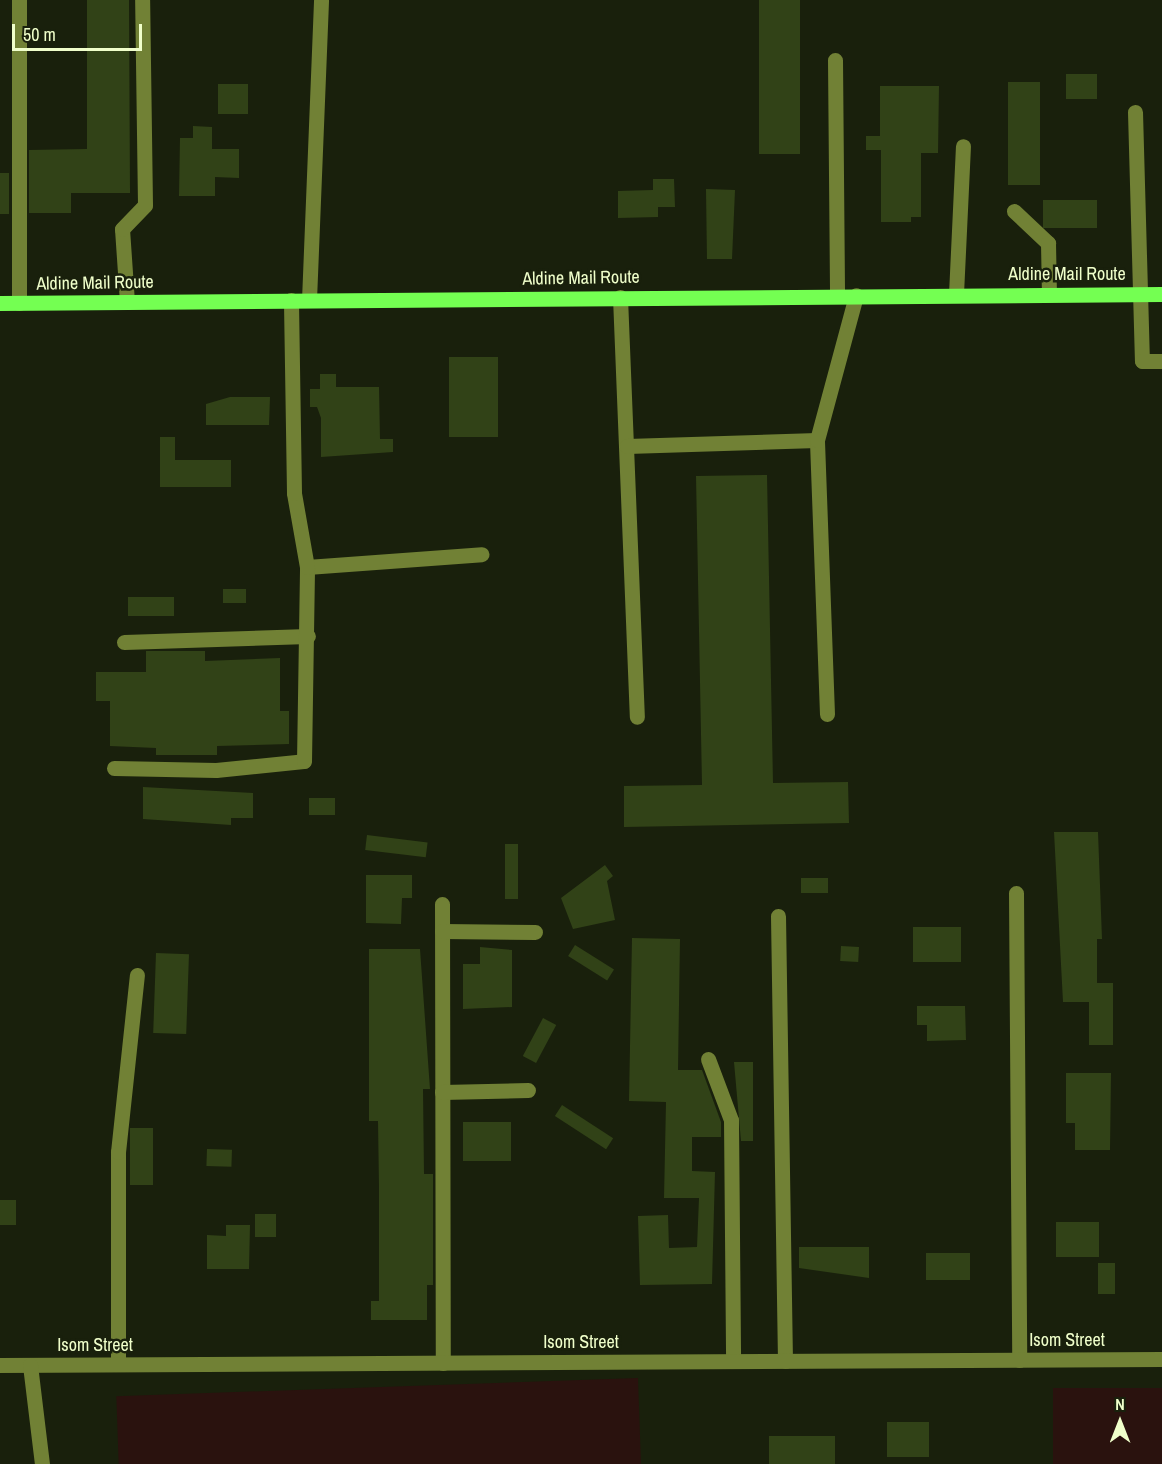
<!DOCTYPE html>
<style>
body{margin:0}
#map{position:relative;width:1162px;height:1464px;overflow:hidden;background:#19200c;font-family:"Archivo Narrow",sans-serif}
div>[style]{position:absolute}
.green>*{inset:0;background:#2a120e;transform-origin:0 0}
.building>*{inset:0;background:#314217;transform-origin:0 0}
.minor>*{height:15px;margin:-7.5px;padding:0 7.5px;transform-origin:7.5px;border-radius:7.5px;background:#718135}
.major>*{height:15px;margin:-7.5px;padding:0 7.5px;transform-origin:7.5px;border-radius:7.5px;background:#74ff52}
span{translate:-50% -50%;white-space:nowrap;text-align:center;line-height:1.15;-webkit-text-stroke:5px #19200c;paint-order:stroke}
.street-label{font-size:18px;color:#f0ffcb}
.north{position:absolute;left:1090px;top:1392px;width:60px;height:60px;-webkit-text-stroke:4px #19200c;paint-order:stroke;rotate:0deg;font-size:16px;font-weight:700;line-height:24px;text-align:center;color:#f0ffcb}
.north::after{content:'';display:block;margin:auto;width:21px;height:27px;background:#f0ffcb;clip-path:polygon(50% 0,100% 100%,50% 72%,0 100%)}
.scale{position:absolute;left:12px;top:24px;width:130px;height:27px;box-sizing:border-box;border:3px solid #f0ffcb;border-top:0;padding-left:8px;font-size:18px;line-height:21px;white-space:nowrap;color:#f0ffcb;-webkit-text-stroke:4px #19200c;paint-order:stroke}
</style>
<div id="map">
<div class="green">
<div style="left:638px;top:1378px;width:86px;height:522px;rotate:88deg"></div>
<div style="left:1162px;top:1388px;width:76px;height:109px;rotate:90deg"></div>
</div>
<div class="building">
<div style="clip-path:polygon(87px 0,129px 0,130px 193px,71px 193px,71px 213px,29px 213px,29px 150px,87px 149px)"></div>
<div style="left:759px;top:0;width:41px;height:154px"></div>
<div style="left:1066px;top:74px;width:31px;height:25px"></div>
<div style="left:1008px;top:82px;width:32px;height:103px"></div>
<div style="left:218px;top:84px;width:30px;height:30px"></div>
<div style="clip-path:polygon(880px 86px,939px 86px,938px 153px,921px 153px,921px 217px,911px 217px,911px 222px,881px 222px,881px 150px,866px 150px,866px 136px,880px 136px)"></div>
<div style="clip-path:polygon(193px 126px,212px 127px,212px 149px,239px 149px,239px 178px,215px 177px,215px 196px,179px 196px,180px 138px,193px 138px)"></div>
<div style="left:0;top:173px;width:9px;height:41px"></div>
<div style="clip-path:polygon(653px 179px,674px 179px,675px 207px,658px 207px,658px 217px,618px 218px,618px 191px,653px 190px)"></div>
<div style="clip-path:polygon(706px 189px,735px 190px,732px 259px,707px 259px)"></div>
<div style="left:1043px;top:200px;width:54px;height:28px"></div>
<div style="left:449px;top:357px;width:49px;height:80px"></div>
<div style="clip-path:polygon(320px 374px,336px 374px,336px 387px,379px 387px,380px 439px,393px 439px,393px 452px,321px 457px,321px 418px,317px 407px,310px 407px,310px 389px,320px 389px)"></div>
<div style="clip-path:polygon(230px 397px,270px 397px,269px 425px,206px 425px,206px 404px)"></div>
<div style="clip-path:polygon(160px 437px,175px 437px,175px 460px,231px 460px,231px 487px,160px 487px)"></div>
<div style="clip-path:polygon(767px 475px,773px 783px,848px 782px,849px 823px,624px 827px,624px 786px,702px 785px,696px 476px)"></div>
<div style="left:223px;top:589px;width:23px;height:14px"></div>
<div style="left:128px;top:597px;width:46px;height:19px"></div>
<div style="clip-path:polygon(146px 651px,205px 651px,205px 661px,280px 658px,280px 711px,289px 711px,289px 744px,217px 746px,217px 755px,156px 755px,156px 748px,110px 746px,110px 701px,96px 701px,96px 672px,146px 672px)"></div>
<div style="clip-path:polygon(143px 787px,253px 793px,253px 818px,231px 818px,231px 825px,143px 819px)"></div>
<div style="left:309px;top:798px;width:26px;height:17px"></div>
<div style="clip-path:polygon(1054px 832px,1098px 832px,1102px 939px,1097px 939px,1097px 983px,1113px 983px,1113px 1045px,1089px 1045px,1089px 1002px,1063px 1002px)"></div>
<div style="left:367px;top:835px;width:61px;height:15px;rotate:7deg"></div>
<div style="left:505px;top:844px;width:13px;height:55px"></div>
<div style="clip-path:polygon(605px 865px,613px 876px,607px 881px,615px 920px,573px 929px,561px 898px)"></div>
<div style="clip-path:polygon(366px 875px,412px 875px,412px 898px,402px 898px,401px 924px,366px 923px)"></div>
<div style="left:801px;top:878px;width:27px;height:15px"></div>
<div style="left:913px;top:927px;width:48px;height:35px"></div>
<div style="clip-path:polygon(632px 938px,680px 939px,678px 1070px,702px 1070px,721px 1122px,721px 1137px,692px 1137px,692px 1171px,715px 1172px,712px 1284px,640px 1285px,638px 1216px,668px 1215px,669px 1248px,697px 1247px,699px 1198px,664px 1198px,666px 1102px,629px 1101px)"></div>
<div style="left:575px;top:945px;width:46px;height:13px;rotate:32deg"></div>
<div style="left:841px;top:946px;width:18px;height:15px;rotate:3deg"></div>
<div style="clip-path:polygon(480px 947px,512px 950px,512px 1007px,463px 1009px,463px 964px,480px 964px)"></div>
<div style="clip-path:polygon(369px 949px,420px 949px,430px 1089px,423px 1089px,424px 1174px,433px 1174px,433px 1285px,427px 1285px,427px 1320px,371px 1320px,371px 1301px,379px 1301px,379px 1187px,378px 1121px,369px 1121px)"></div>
<div style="left:156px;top:953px;width:33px;height:80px;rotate:2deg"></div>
<div style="clip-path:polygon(917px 1006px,965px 1006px,966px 1040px,927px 1041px,927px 1025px,917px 1025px)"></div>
<div style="left:543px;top:1018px;width:15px;height:43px;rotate:28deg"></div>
<div style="clip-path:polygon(734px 1062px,753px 1062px,753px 1141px,741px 1141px)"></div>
<div style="clip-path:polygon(1066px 1073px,1111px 1073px,1110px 1150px,1075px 1150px,1075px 1123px,1066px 1123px)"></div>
<div style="left:562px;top:1105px;width:61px;height:13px;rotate:33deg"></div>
<div style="left:463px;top:1122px;width:48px;height:39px"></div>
<div style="left:130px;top:1128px;width:23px;height:57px"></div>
<div style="left:207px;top:1149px;width:25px;height:17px;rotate:2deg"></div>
<div style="left:0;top:1200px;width:16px;height:25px"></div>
<div style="left:255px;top:1214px;width:21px;height:23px"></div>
<div style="left:1056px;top:1222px;width:43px;height:35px"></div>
<div style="clip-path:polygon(226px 1225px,250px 1225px,249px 1269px,207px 1269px,207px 1235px,226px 1236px)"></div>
<div style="clip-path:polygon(799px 1247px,869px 1247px,869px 1278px,799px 1268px)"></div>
<div style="left:926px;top:1253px;width:44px;height:27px"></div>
<div style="left:1098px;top:1263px;width:17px;height:31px"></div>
<div style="left:887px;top:1422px;width:42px;height:35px"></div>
<div style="left:769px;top:1436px;width:66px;height:28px"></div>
</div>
<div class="minor">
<div style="left:19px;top:0;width:303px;rotate:90deg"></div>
<div style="left:835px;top:60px;width:235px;rotate:89.5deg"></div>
<div style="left:1135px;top:112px;width:249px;rotate:88.4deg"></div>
<div style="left:1142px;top:361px;width:20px"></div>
<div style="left:1014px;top:211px;width:47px;rotate:43.3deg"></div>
<div style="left:1048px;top:243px;width:51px;rotate:88.9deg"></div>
<div style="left:956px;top:294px;width:148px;rotate:-87.3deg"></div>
<div style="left:620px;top:297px;width:420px;rotate:87.7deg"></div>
<div style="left:309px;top:300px;width:300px;rotate:-87.7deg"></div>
<div style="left:127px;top:302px;width:73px;rotate:-93.9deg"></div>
<div style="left:122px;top:229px;width:33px;rotate:-46deg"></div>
<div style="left:145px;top:205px;width:205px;rotate:-90.8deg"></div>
<div style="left:627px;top:446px;width:190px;rotate:-1.8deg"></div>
<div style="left:307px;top:567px;width:175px;rotate:-4.2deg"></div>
<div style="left:124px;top:642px;width:184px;rotate:-1.9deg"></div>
<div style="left:827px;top:714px;width:274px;rotate:-92.1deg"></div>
<div style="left:817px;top:440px;width:150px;rotate:-74.9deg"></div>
<div style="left:114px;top:768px;width:102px;rotate:1.1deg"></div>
<div style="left:216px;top:770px;width:88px;rotate:-5.8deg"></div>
<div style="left:304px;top:761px;width:194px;rotate:-89.1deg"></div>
<div style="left:307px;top:567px;width:75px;rotate:-100deg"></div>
<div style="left:294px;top:493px;width:193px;rotate:-90.9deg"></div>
<div style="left:1016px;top:893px;width:467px;rotate:89.6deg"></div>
<div style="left:442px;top:904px;width:459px;rotate:89.9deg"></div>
<div style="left:778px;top:916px;width:445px;rotate:89.1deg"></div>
<div style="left:442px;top:931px;width:93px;rotate:0.6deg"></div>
<div style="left:708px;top:1059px;width:65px;rotate:69.3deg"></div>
<div style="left:731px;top:1120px;width:241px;rotate:89.5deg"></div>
<div style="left:442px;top:1092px;width:86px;rotate:-1.3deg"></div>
<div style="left:118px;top:1364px;width:212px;rotate:-90deg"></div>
<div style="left:118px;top:1152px;width:178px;rotate:-83.9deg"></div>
<div style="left:0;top:1365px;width:1162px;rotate:-0.3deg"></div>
<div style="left:30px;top:1365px;width:100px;rotate:83.1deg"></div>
</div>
<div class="major">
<div style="left:0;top:303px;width:1162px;rotate:-0.44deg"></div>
</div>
<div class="street-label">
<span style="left:1067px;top:274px">Aldine Mail Route</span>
<span style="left:581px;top:278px;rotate:-1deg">Aldine Mail Route</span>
<span style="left:95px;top:283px;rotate:-1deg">Aldine Mail Route</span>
<span style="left:1067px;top:1340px">Isom Street</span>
<span style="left:581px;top:1342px">Isom Street</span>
<span style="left:95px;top:1345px">Isom Street</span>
</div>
<div class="north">N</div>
<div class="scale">50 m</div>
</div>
